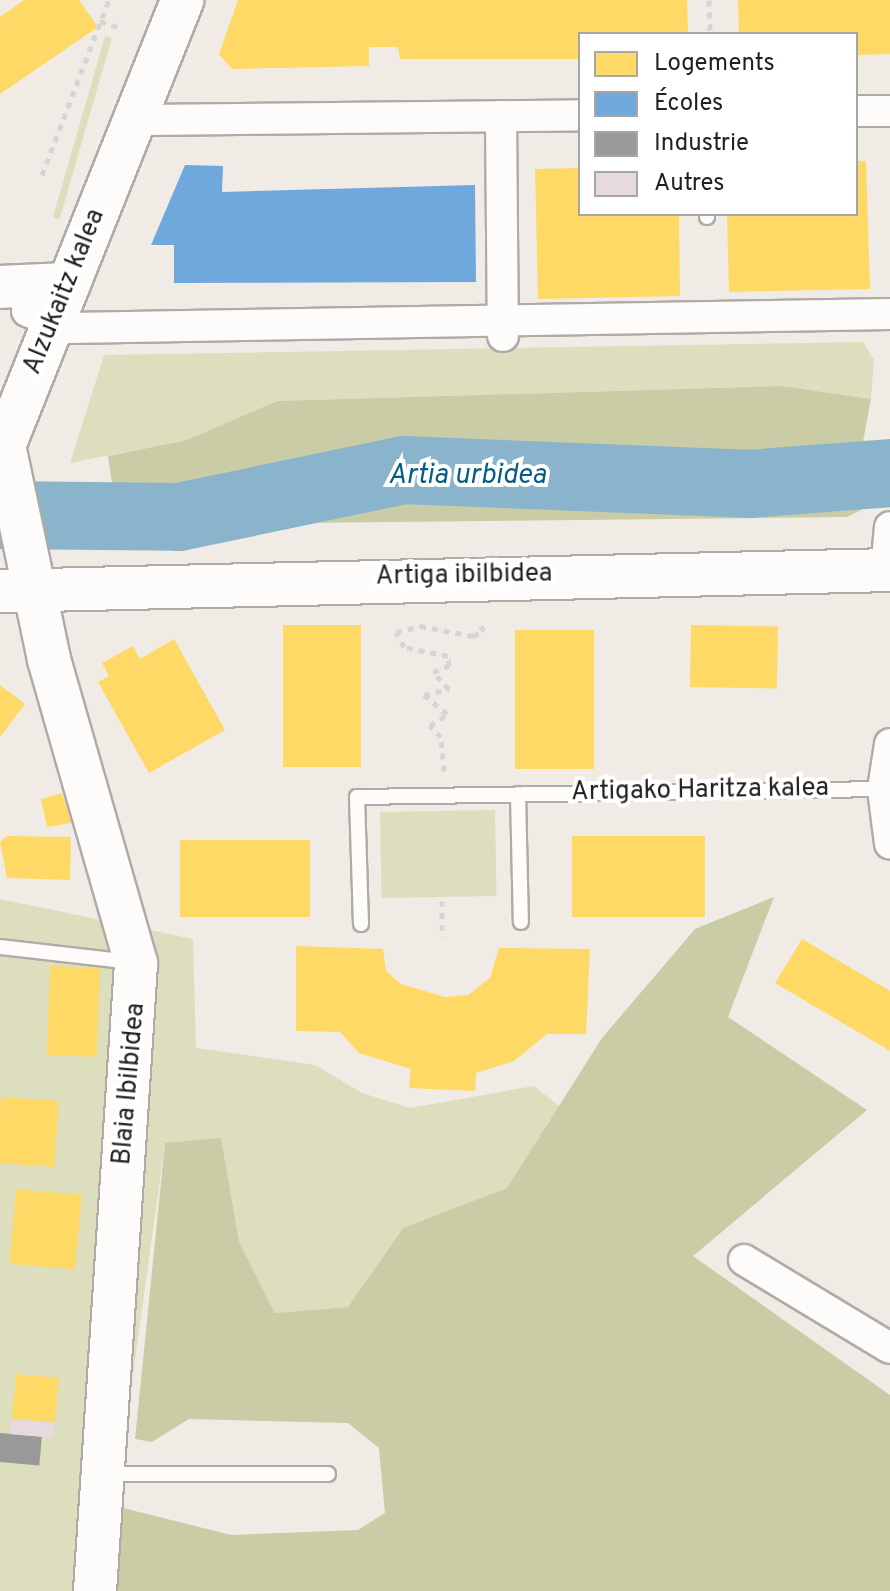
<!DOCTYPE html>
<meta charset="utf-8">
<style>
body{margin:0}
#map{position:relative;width:890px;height:1591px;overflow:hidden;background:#f1ebe5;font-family:Overpass,sans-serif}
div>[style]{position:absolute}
.green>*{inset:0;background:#dddebd;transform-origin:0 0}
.forest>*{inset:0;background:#cacca6}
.homes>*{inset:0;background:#ffd966;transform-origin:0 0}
.schools>*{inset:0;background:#6fa8dc}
.industry>*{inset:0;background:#999;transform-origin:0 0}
.river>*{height:68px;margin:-34px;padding:0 34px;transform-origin:34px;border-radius:34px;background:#89b4cc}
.building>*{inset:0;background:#e6d9e0;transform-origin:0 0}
.path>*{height:5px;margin-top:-2.5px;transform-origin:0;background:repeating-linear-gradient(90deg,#d7d5d3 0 6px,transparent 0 12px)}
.roads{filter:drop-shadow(2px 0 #b0aba7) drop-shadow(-2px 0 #b0aba7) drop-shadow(0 2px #b0aba7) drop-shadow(0 -2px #b0aba7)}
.lane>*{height:14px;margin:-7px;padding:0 7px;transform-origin:7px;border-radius:7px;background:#fdfcfb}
.street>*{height:30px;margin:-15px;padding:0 15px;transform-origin:15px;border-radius:15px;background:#fdfcfb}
.secondary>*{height:42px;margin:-21px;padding:0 21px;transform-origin:21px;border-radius:21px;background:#fdfcfb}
span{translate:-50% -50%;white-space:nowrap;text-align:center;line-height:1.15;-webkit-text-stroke:8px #fff;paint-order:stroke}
.street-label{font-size:26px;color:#25201d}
.water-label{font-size:28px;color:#075c80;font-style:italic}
.legend{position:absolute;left:578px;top:32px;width:280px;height:184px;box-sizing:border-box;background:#fff;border:2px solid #a8a6a5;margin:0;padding:10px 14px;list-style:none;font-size:24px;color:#25201d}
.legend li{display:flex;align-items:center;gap:16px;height:40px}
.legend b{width:40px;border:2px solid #a8a6a5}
</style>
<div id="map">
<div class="green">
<div style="left:105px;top:36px;width:7px;height:189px;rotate:16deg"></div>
<div style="clip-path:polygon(863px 342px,874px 360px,871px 399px,782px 386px,277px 401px,187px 440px,70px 463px,104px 355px)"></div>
<div style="left:495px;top:810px;width:86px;height:115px;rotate:89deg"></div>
<div style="clip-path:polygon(0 899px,193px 939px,196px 1048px,315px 1065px,362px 1093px,410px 1108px,534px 1086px,559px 1106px,507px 1189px,403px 1228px,348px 1307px,275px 1313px,239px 1241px,221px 1139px,165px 1143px,115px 1506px,114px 1591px,0 1591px)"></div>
</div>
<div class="forest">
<div style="clip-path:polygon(782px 386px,871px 399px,859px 463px,861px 510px,847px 517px,118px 525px,108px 456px,187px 440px,277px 401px)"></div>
<div style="clip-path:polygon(774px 897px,728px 1017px,867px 1110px,693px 1256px,890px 1395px,890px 1591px,115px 1591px,115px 1506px,231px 1535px,358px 1530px,385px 1513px,379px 1448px,348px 1423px,189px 1419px,152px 1442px,135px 1439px,165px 1143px,221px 1138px,239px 1241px,275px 1313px,348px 1307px,403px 1228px,507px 1188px,602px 1038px,695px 929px)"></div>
</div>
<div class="homes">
<div style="clip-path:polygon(24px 0,79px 0,98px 27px,0 94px,0 17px)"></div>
<div style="clip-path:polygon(238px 0,687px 0,688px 34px,580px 34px,580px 59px,400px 59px,398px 47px,369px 47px,369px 66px,232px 69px,219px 54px)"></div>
<div style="clip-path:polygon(738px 0,890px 0,890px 54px,856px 55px,856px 34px,739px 34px)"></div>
<div style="clip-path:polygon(856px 161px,866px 161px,870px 289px,729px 292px,727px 214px,856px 214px)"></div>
<div style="clip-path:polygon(580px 168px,580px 214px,679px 214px,680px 296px,538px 299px,535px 169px)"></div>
<div style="left:283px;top:625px;width:78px;height:142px"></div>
<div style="left:691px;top:625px;width:87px;height:62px;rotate:1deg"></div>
<div style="left:515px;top:630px;width:79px;height:139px"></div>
<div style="clip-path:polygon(174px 639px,225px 730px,149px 773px,98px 682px,109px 676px,102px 663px,133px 646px,140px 659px)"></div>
<div style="clip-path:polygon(0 685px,25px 704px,0 737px)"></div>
<div style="clip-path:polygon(62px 793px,72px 823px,47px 827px,41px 799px)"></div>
<div style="clip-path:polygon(7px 836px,71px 837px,70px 880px,7px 878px,0 842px)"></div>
<div style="left:572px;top:836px;width:133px;height:81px"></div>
<div style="left:180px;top:840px;width:130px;height:77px"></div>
<div style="clip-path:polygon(802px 939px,890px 991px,890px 1051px,775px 983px)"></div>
<div style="clip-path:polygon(296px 946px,383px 949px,386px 971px,401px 984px,445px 997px,468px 995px,490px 978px,499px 948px,590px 949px,586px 1034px,547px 1034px,514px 1061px,476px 1073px,475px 1091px,409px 1088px,411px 1069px,359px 1053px,340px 1032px,296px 1031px)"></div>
<div style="left:50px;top:966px;width:50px;height:89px;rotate:2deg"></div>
<div style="left:1px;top:1097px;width:58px;height:66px;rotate:4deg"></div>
<div style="left:16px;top:1189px;width:66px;height:75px;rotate:5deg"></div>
<div style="left:16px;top:1374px;width:43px;height:45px;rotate:5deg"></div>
</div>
<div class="schools">
<div style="clip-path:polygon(185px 165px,223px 166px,222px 192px,475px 185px,476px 282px,174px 283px,174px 245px,151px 245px)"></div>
</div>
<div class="industry">
<div style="left:0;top:1433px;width:42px;height:29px;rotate:5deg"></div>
</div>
<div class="river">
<div style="left:0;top:515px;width:179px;rotate:0.6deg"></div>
<div style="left:179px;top:517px;width:229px;rotate:-11.8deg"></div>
<div style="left:403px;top:470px;width:345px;rotate:2.3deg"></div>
<div style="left:748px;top:484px;width:142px;rotate:-4.4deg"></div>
</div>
<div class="building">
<div style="left:11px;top:1419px;width:44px;height:15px;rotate:5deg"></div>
</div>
<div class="path">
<div style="left:709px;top:0;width:34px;rotate:88deg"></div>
<div style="left:100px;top:21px;width:21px;rotate:19deg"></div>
<div style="left:42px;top:175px;width:187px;rotate:-69.1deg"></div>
<div style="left:444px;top:771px;width:34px;rotate:-95deg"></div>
<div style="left:441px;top:737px;width:16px;rotate:-135deg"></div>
<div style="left:430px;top:726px;width:21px;rotate:-35deg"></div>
<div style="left:447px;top:714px;width:30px;rotate:-140deg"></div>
<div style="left:424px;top:695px;width:26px;rotate:-13deg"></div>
<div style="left:449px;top:689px;width:23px;rotate:-133deg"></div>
<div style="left:433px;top:672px;width:17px;rotate:-21deg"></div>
<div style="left:449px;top:666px;width:10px;rotate:-96deg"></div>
<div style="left:448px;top:656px;width:45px;rotate:-168.4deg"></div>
<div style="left:404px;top:647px;width:17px;rotate:-118deg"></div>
<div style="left:396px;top:632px;width:25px;rotate:-14deg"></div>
<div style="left:420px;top:626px;width:54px;rotate:10.7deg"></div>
<div style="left:473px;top:636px;width:12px;rotate:-24deg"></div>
<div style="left:484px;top:631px;width:11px;rotate:-124deg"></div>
<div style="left:442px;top:901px;width:36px;rotate:90deg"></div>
</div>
<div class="roads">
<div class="lane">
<div style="left:707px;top:214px;width:3px;rotate:90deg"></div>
<div style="left:518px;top:794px;width:128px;rotate:88.7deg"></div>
<div style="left:361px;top:924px;width:127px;rotate:-91.8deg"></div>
<div style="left:357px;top:797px;width:526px;rotate:-0.87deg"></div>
<div style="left:0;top:947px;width:133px;rotate:6.5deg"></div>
<div style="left:105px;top:1474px;width:223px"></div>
</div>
<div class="street">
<div style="left:856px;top:111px;width:34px"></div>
<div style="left:501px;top:116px;width:220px;rotate:89.5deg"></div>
<div style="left:135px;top:120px;width:445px;rotate:-0.6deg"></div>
<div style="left:27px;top:311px;width:45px;rotate:22deg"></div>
<div style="left:69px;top:328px;width:821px;rotate:-0.98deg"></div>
<div style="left:886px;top:570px;width:43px;rotate:-84.7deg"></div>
<div style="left:890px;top:744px;width:46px;rotate:98.8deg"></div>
<div style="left:883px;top:789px;width:55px;rotate:82.7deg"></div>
<div style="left:744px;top:1260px;width:170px;rotate:31.1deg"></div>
</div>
<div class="secondary">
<div style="left:0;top:287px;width:69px;rotate:-2.5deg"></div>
<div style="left:0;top:591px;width:890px;rotate:-1.35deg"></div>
<div style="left:95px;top:1591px;width:629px;rotate:-86.26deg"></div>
<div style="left:136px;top:963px;width:316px;rotate:-106deg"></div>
<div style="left:49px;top:659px;width:218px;rotate:-101.9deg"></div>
<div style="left:4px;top:446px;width:480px;rotate:-68.2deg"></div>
</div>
</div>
<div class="street-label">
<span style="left:65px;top:292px;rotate:-68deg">Alzukaitz kalea</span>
<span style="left:464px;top:576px;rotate:-1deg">Artiga ibilbidea</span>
<span style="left:700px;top:791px;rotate:-1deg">Artigako Haritza kalea</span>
<span style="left:130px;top:1084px;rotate:-85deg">Blaia Ibilbidea</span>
</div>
<div class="water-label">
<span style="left:467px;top:476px">Artia urbidea</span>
</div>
<ul class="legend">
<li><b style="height:22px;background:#ffd966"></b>Logements</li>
<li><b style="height:22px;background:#6fa8dc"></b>Écoles</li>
<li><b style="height:22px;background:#999"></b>Industrie</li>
<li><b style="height:22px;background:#e6d9e0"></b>Autres</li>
</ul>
</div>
